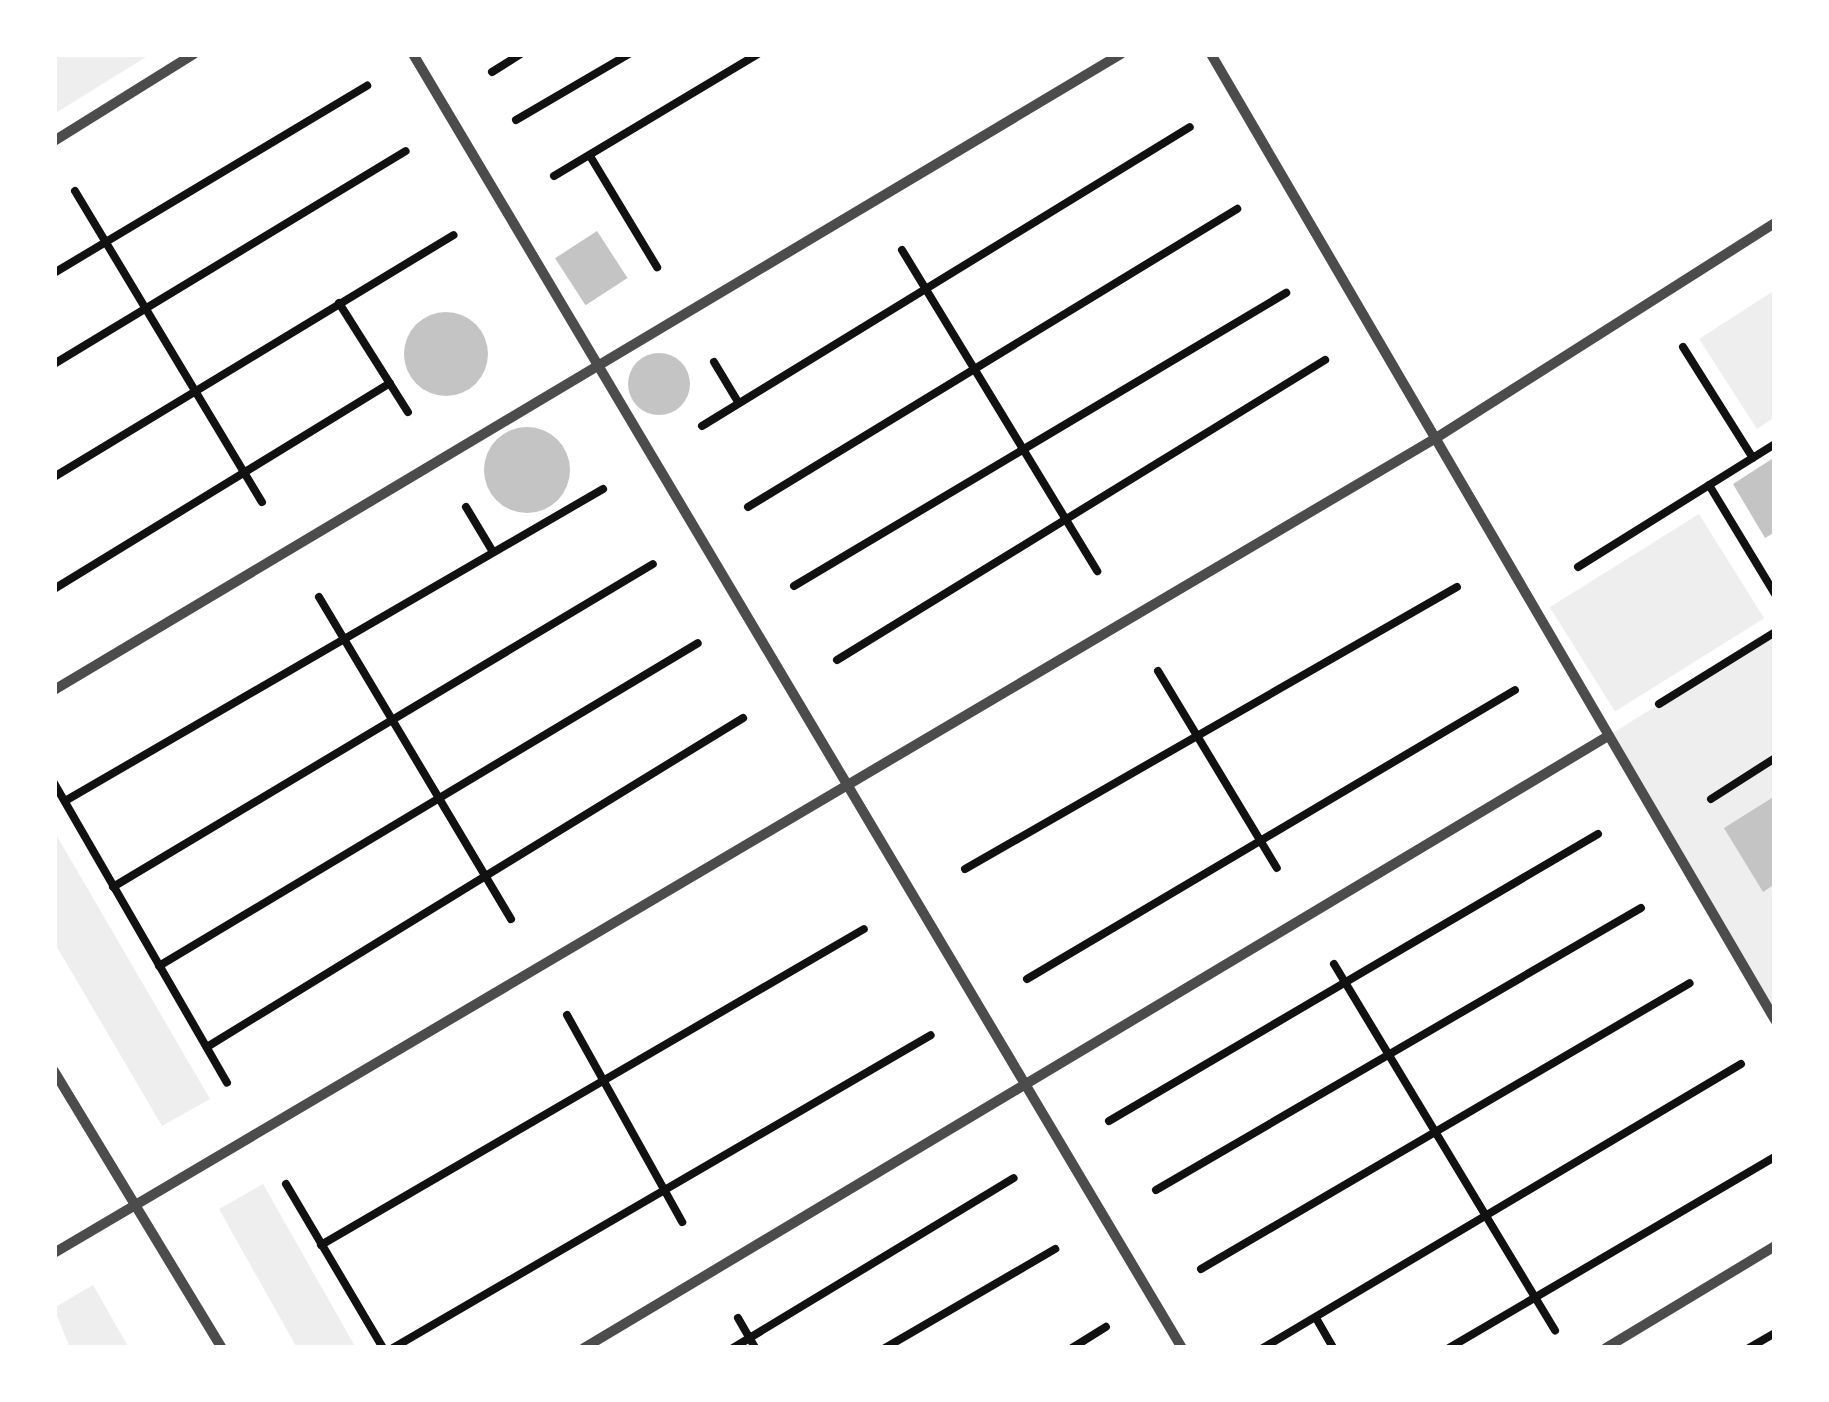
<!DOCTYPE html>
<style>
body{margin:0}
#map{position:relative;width:1829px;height:1402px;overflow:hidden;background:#fff;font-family:"Source Sans 3",sans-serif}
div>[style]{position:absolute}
.green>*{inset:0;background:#eee;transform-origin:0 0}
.building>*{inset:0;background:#c4c4c4;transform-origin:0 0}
.round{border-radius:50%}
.path>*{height:8px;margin:-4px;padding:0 4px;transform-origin:4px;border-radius:4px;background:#111}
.pedestrian>*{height:10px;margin:-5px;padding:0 5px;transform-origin:5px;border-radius:5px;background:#4c4c4c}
span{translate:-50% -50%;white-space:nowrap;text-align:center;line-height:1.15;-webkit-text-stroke:9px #fff;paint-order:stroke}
.frame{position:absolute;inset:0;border:57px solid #fff;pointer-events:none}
</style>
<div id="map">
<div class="green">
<div style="clip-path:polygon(54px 54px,151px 54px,54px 114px)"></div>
<div style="clip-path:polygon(1775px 290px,1775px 417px,1757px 429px,1699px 339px)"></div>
<div style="left:1699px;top:514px;width:123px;height:176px;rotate:58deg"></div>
<div style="clip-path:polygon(1773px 633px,1775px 637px,1775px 1021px,1608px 736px)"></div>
<div style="clip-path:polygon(54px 831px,210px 1099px,162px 1126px,54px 942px)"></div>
<div style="clip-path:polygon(263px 1184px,356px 1348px,297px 1348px,219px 1209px)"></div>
<div style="clip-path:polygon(93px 1285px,129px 1348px,70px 1348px,54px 1308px)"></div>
</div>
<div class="building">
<div style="left:597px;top:231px;width:56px;height:50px;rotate:57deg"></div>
<div class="round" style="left:404px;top:312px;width:84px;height:84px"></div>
<div class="round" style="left:628px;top:353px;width:62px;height:62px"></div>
<div class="round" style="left:484px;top:427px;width:86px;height:86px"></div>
<div style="clip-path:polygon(1775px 457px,1775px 532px,1765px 538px,1733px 484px)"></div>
<div style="clip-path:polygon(1775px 796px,1775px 884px,1763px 892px,1724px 828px)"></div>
</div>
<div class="path">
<div style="left:492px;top:72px;width:34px;rotate:-32deg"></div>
<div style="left:516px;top:120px;width:131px;rotate:-30.3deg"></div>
<div style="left:590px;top:156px;width:130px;rotate:58.9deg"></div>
<div style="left:554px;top:176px;width:238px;rotate:-30.9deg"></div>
<div style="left:75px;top:191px;width:363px;rotate:59deg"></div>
<div style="left:902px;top:250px;width:376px;rotate:58.7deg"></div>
<div style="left:54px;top:273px;width:365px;rotate:-30.9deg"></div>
<div style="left:339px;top:303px;width:129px;rotate:57.7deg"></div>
<div style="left:1683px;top:347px;width:131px;rotate:57.8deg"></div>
<div style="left:714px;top:362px;width:47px;rotate:59deg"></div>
<div style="left:54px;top:364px;width:411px;rotate:-31.2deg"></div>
<div style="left:702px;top:426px;width:572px;rotate:-31.5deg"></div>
<div style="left:54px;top:477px;width:467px;rotate:-31.2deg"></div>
<div style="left:1709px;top:485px;width:127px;rotate:58.8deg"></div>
<div style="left:466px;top:507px;width:52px;rotate:59deg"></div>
<div style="left:748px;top:507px;width:573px;rotate:-31.36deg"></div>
<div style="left:1578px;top:567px;width:232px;rotate:-32deg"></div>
<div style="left:794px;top:586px;width:573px;rotate:-30.78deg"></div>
<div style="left:54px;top:589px;width:394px;rotate:-31.5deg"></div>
<div style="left:319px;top:597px;width:375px;rotate:59.2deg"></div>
<div style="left:837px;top:660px;width:573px;rotate:-31.58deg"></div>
<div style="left:1158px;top:671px;width:230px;rotate:58.9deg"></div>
<div style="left:1659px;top:704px;width:137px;rotate:-31.8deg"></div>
<div style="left:54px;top:783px;width:346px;rotate:60deg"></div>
<div style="left:1711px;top:799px;width:76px;rotate:-32.6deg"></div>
<div style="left:65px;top:801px;width:622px;rotate:-30.11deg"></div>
<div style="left:965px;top:869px;width:567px;rotate:-29.82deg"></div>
<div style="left:113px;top:887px;width:629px;rotate:-30.89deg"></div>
<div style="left:1334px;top:964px;width:428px;rotate:58.9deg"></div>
<div style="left:159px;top:966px;width:628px;rotate:-30.93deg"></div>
<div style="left:1027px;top:979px;width:567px;rotate:-30.63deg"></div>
<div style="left:567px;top:1015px;width:237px;rotate:60.9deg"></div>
<div style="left:207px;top:1047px;width:629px;rotate:-31.54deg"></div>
<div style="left:1109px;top:1121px;width:567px;rotate:-30.41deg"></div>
<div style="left:286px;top:1184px;width:191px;rotate:59.4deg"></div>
<div style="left:1156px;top:1190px;width:561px;rotate:-30.18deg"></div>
<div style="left:321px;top:1245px;width:628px;rotate:-30.2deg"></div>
<div style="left:1201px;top:1269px;width:566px;rotate:-30.32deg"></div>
<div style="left:738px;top:1318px;width:34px;rotate:60deg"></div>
<div style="left:1316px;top:1318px;width:34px;rotate:60deg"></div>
<div style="left:393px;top:1348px;width:622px;rotate:-30.19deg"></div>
<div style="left:733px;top:1348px;width:328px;rotate:-31.2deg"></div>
<div style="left:885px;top:1348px;width:197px;rotate:-30.2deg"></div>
<div style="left:1072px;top:1348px;width:40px;rotate:-32deg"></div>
<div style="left:1263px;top:1348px;width:556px;rotate:-30.72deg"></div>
<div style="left:1449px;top:1348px;width:378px;rotate:-30.4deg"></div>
<div style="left:1749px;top:1348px;width:30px;rotate:-30deg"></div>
</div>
<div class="pedestrian">
<div style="left:413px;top:54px;width:1505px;rotate:59.28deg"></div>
<div style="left:1211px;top:54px;width:1119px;rotate:59.72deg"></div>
<div style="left:54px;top:141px;width:165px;rotate:-31.9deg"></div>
<div style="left:54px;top:690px;width:1242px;rotate:-30.8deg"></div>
<div style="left:54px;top:1071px;width:324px;rotate:58.8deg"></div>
<div style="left:54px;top:1253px;width:1604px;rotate:-30.53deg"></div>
<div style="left:1436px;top:438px;width:401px;rotate:-32.4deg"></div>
<div style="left:584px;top:1348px;width:1193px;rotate:-30.86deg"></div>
<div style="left:1606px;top:1348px;width:197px;rotate:-31.1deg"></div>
</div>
<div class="frame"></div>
</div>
